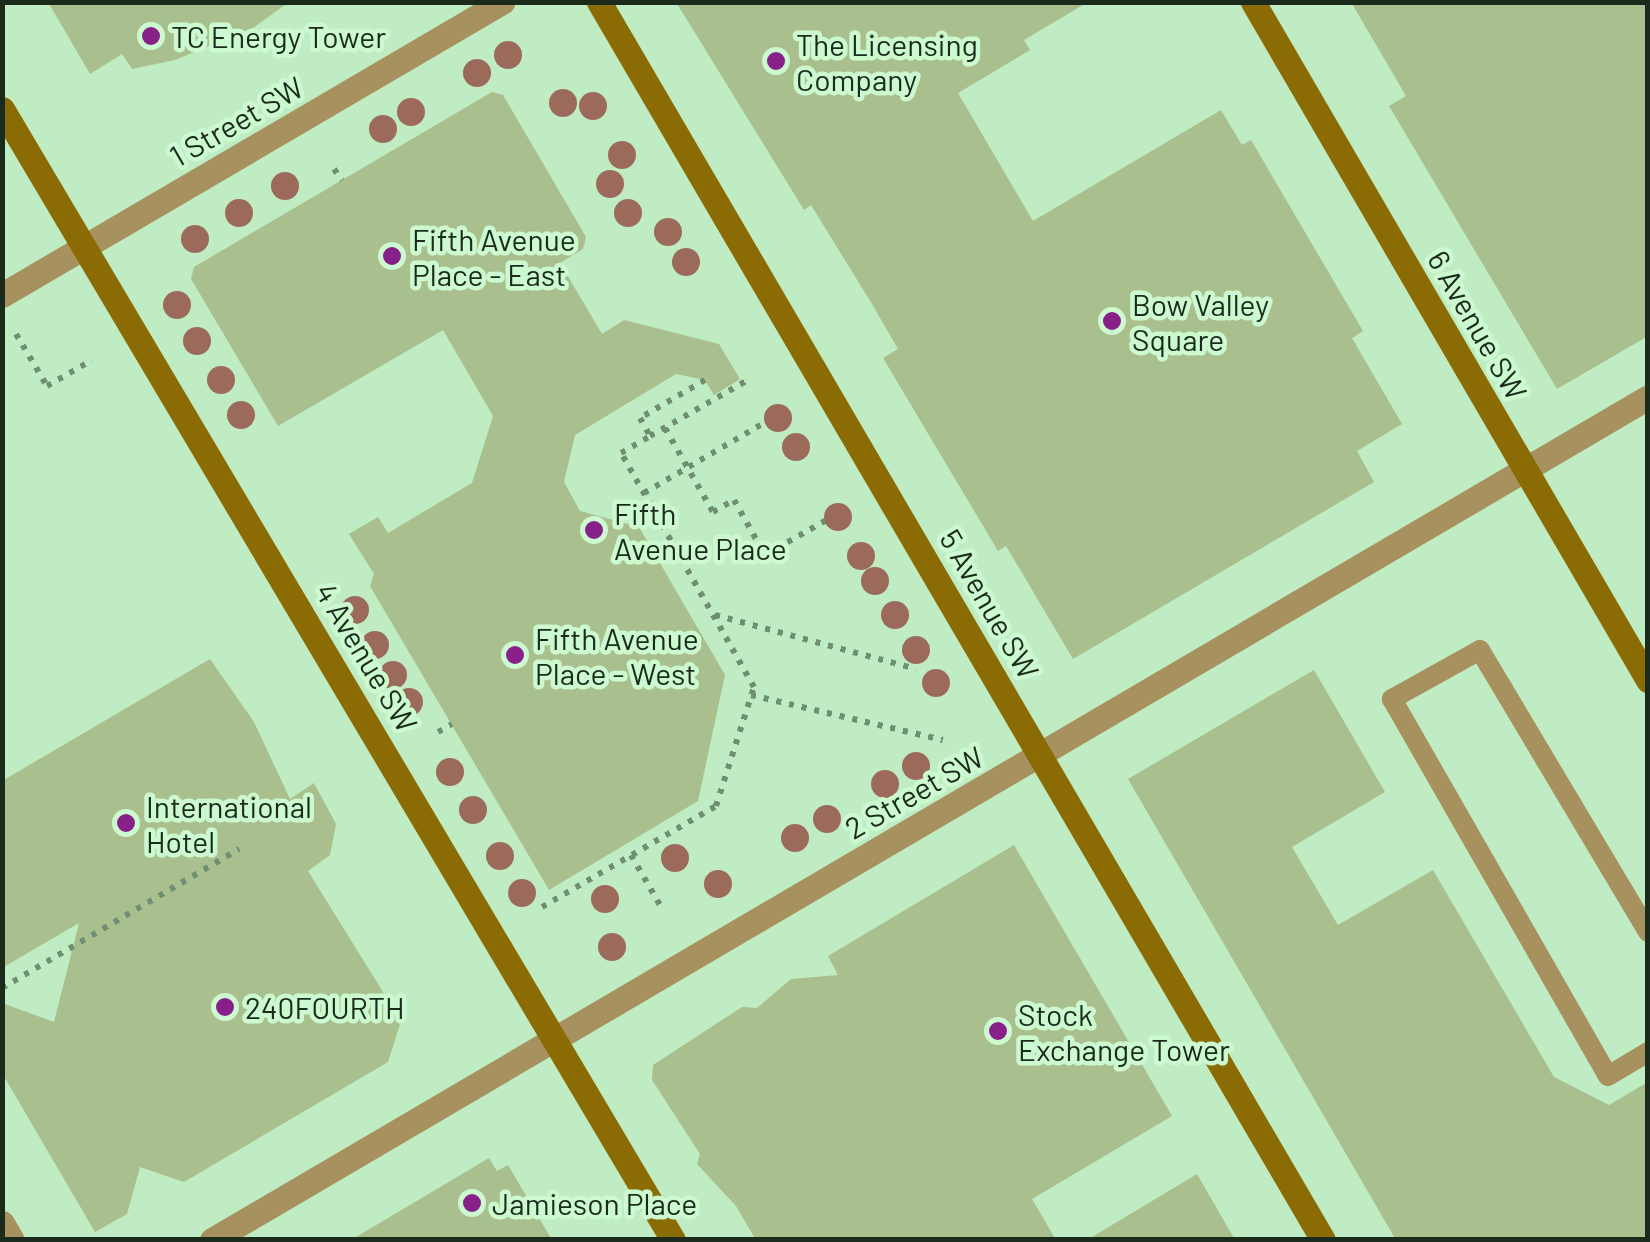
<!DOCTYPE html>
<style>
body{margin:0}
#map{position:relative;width:1650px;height:1242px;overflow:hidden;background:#bfecc2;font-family:Barlow,sans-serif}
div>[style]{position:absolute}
.building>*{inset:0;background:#a9bf8d}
.path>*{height:6px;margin-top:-3px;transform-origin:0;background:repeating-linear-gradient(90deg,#708f72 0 5px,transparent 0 13px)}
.service>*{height:20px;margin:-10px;padding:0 10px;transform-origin:10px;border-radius:10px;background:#a7915e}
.minor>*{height:25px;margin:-12.5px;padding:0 12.5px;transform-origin:12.5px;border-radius:12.5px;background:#a7915e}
.tertiary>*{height:25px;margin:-12.5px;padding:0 12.5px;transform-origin:12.5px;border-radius:12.5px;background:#a7915e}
.secondary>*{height:25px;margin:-12.5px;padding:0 12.5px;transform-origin:12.5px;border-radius:12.5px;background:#8b6b04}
.trees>*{width:28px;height:28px;margin:-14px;border-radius:50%;background:#9c6a5b}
.dots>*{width:28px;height:28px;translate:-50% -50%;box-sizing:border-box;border:5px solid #ccf9cf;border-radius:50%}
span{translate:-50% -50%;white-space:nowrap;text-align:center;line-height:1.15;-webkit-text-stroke:9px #ccf9cf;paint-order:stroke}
.poi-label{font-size:30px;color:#1a2b1c}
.left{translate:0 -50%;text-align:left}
.street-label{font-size:30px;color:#1a2b1c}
.frame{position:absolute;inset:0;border:5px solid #1a2b1c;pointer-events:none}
</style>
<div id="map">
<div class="building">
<div style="clip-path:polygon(48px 2px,289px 2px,253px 28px,175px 60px,132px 69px,122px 54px,90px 74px)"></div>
<div style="clip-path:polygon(676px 2px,1088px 2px,1024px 40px,1030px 50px,958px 93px,1033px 221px,1221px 110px,1242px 145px,1251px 140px,1363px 331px,1352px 338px,1402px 424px,1357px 451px,1374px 482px,1073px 659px,1006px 546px,998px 551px,883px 358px,898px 349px,872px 304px,811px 205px,804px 210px)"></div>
<div style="clip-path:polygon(1351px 2px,1648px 2px,1648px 336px,1557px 389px,1389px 106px,1406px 96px)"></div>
<div style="clip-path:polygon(492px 92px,503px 95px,586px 237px,583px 249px,560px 263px,602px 334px,624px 320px,719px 344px,740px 379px,714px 395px,705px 380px,676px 374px,575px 435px,564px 482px,580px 511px,639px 527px,725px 675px,698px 801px,549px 890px,370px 586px,374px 574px,349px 534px,378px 517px,388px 533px,472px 483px,493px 416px,443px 330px,278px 426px,191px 279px,194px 267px)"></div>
<div style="clip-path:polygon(210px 659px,254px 722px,290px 799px,314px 783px,336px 824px,330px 855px,308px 871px,401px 1021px,388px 1062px,184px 1182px,140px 1167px,127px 1214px,95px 1232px,2px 1073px,2px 1003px,54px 1022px,79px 923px,2px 968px,2px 781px)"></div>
<div style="clip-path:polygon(1314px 670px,1385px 792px,1292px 847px,1338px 925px,1433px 870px,1554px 1077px,1609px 1105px,1648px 1082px,1648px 1240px,1396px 1240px,1128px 779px)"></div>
<div style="clip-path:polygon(1014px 845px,1172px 1116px,1032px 1199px,1056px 1240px,756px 1240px,736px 1206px,697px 1164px,700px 1154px,652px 1080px,653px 1065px,742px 1007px,757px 1008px,791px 979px,838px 975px,828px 956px)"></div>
<div style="clip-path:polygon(489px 1158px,497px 1171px,508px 1165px,552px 1240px,351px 1240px)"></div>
<div style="clip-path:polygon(1197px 1174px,1235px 1240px,1087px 1240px)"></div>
</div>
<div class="path">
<div style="left:334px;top:169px;width:14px;rotate:54deg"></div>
<div style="left:16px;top:334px;width:61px;rotate:59.2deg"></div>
<div style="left:47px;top:386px;width:52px;rotate:-30deg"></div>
<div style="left:705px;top:380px;width:75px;rotate:149.7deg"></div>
<div style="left:640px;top:418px;width:21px;rotate:61deg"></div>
<div style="left:650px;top:436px;width:111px;rotate:-29.8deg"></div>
<div style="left:665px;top:428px;width:97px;rotate:60.3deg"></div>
<div style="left:713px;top:512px;width:24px;rotate:-30deg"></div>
<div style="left:734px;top:500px;width:63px;rotate:60.6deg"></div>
<div style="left:765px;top:555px;width:73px;rotate:-29.7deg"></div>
<div style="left:644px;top:493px;width:145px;rotate:-30.3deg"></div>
<div style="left:715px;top:615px;width:208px;rotate:15deg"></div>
<div style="left:751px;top:695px;width:197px;rotate:13.2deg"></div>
<div style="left:438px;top:732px;width:16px;rotate:-30deg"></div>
<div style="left:631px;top:855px;width:58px;rotate:59.9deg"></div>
<div style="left:542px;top:907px;width:201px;rotate:-30.1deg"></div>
<div style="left:716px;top:806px;width:125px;rotate:-72.3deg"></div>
<div style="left:754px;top:687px;width:269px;rotate:-119.6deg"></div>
<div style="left:621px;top:453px;width:34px;rotate:-30deg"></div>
<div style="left:2px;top:988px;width:275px;rotate:-30.4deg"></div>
</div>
<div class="service">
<div style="left:1648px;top:932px;width:328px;rotate:-120.8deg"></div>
<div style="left:1480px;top:650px;width:101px;rotate:150.9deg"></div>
<div style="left:1392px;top:699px;width:434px;rotate:60.2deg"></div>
<div style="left:1608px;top:1076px;width:47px;rotate:-31deg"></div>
</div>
<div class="minor">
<div style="left:212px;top:1240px;width:1665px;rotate:-30.41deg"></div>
</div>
<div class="tertiary">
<div style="left:2px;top:295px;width:580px;rotate:-30.37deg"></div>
<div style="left:2px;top:1223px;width:20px;rotate:60deg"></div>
</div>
<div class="secondary">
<div style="left:599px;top:2px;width:1434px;rotate:59.68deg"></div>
<div style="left:1253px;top:2px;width:785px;rotate:59.78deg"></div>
<div style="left:2px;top:109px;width:1315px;rotate:59.32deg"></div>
</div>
<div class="trees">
<div style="left:508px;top:55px"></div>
<div style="left:477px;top:73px"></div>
<div style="left:563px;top:103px"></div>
<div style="left:593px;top:106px"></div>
<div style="left:411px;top:112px"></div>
<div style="left:383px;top:129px"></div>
<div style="left:622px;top:155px"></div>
<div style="left:610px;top:184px"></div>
<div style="left:285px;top:186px"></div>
<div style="left:239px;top:213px"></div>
<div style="left:628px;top:213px"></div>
<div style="left:668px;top:232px"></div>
<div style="left:195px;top:239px"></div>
<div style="left:686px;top:262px"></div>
<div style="left:177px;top:305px"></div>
<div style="left:197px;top:341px"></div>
<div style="left:221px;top:380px"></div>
<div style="left:241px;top:415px"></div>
<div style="left:778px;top:418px"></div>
<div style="left:796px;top:447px"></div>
<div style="left:838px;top:517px"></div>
<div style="left:861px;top:556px"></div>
<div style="left:875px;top:581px"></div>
<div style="left:355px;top:610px"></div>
<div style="left:895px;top:615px"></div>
<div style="left:375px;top:645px"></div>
<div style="left:916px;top:650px"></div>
<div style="left:393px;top:675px"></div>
<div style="left:936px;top:683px"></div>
<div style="left:409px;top:702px"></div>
<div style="left:916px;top:766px"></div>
<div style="left:450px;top:772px"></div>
<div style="left:885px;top:784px"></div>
<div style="left:473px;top:810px"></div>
<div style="left:827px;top:819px"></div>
<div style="left:795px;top:838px"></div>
<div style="left:500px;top:856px"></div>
<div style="left:675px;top:858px"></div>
<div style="left:718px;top:884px"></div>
<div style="left:522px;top:893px"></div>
<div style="left:605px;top:899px"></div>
<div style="left:612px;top:947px"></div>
</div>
<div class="dots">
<div style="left:151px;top:36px;background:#872189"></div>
<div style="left:776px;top:61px;background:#872189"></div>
<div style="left:392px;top:256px;background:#872189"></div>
<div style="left:1112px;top:321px;background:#872189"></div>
<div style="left:594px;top:530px;background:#872189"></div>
<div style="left:515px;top:655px;background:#872189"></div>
<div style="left:126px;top:823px;background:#872189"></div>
<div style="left:225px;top:1007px;background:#872189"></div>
<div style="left:998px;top:1031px;background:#872189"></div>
<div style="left:472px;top:1203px;background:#872189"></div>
</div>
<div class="poi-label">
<span class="left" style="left:171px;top:36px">TC Energy Tower</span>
<span class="left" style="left:796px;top:61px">The Licensing<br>Company</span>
<span class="left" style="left:412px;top:256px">Fifth Avenue<br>Place - East</span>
<span class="left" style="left:1132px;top:321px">Bow Valley<br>Square</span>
<span class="left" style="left:614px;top:530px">Fifth<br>Avenue Place</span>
<span class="left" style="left:535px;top:655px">Fifth Avenue<br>Place - West</span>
<span class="left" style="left:146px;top:823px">International<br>Hotel</span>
<span class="left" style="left:245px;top:1007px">240FOURTH</span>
<span class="left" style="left:1018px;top:1031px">Stock<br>Exchange Tower</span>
<span class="left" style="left:492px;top:1203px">Jamieson Place</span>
</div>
<div class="street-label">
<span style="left:236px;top:121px;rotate:-30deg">1 Street SW</span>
<span style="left:1478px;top:325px;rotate:60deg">6 Avenue SW</span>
<span style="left:990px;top:604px;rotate:60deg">5 Avenue SW</span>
<span style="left:367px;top:657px;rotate:59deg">4 Avenue SW</span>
<span style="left:914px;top:792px;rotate:-30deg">2 Street SW</span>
</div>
<div class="frame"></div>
</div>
